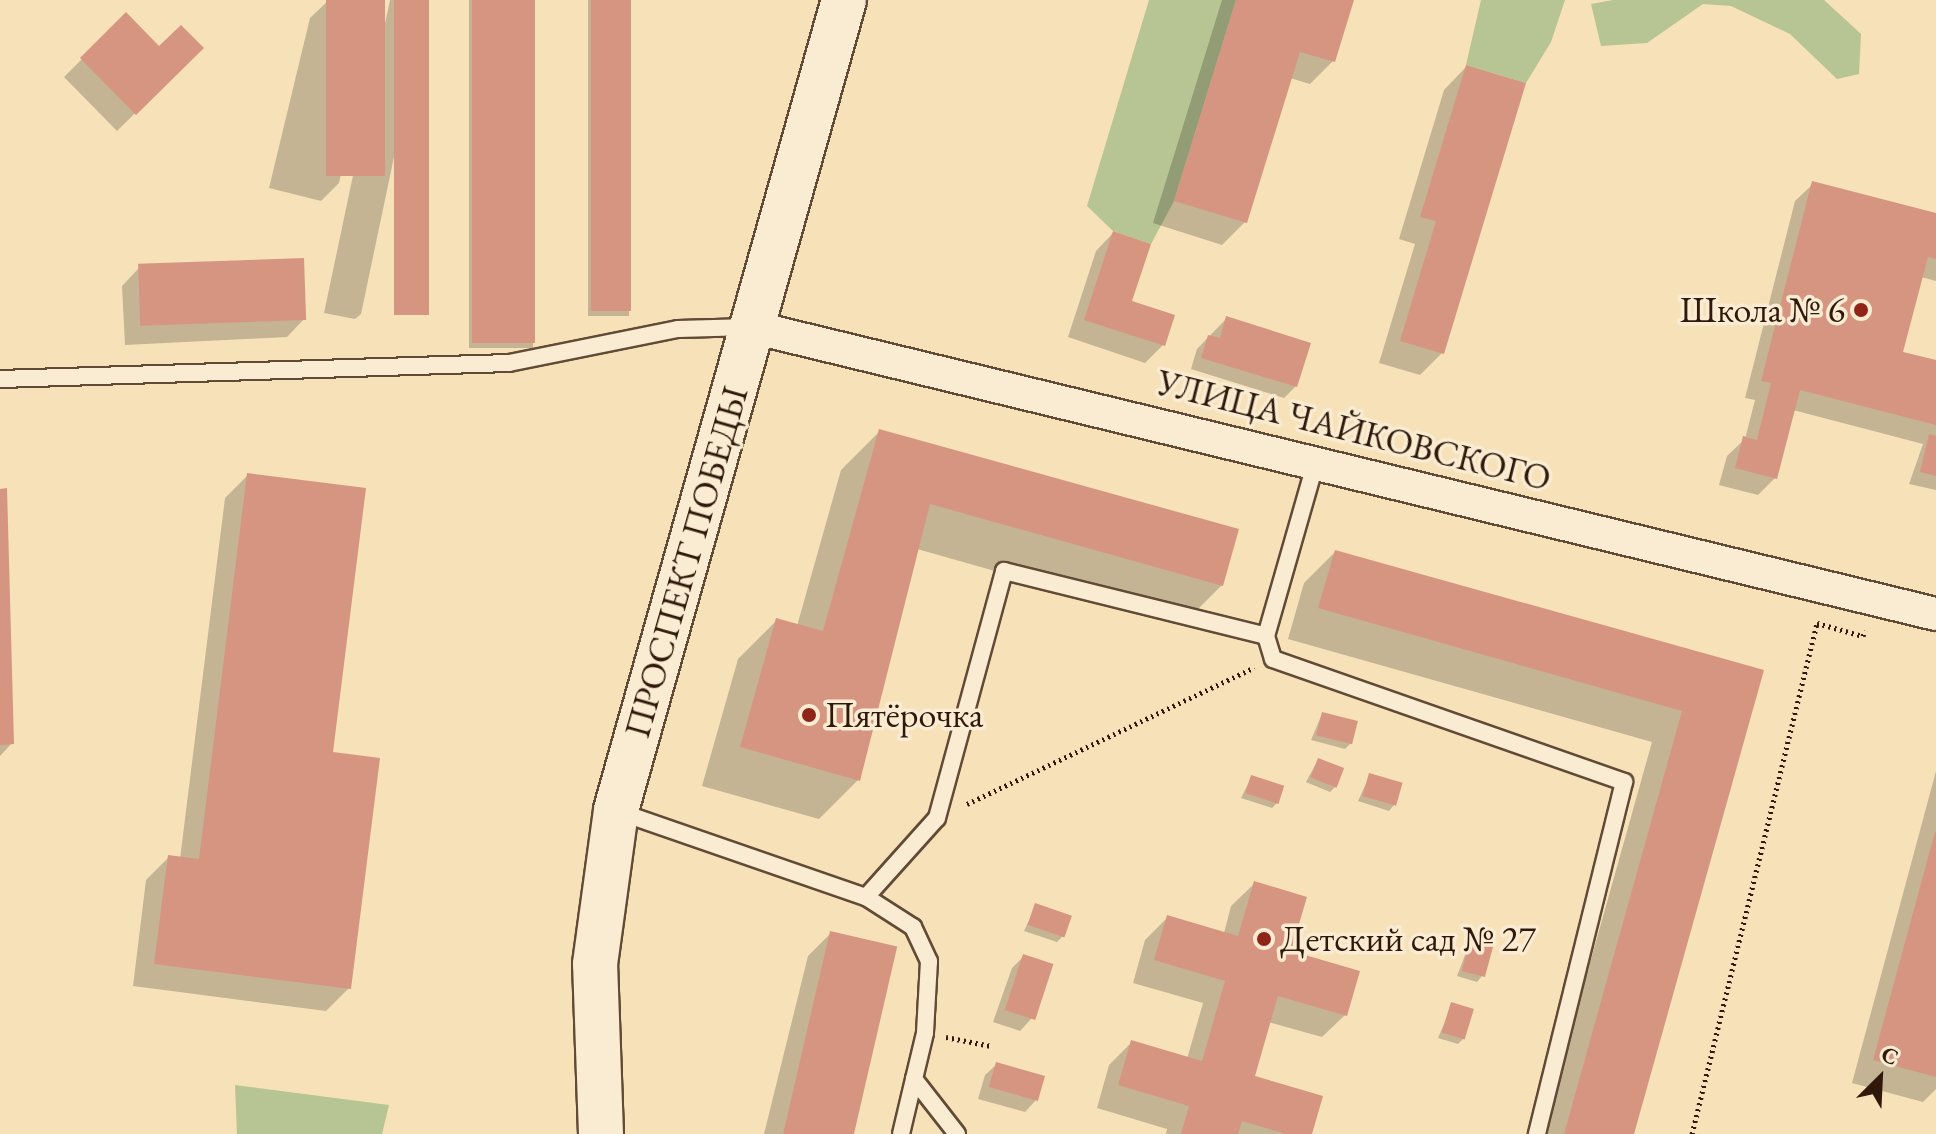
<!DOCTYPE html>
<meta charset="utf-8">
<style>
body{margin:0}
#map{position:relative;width:1936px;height:1134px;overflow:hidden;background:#f6e1b9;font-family:"EB Garamond",serif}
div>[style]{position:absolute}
.green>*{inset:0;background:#b7c493}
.shadow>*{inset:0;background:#0003;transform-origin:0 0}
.building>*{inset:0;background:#d69581;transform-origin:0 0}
.path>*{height:5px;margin-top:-2.5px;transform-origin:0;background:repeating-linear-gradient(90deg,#30190b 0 2px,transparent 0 6px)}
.roads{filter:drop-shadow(2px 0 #624b36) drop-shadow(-2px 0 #624b36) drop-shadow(0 2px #624b36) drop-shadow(0 -2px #624b36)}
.lane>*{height:16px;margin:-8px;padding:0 8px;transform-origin:8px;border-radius:8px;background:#f9ecd2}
.street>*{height:32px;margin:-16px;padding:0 16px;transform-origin:16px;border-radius:16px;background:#f9ecd2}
.secondary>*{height:44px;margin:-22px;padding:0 22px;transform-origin:22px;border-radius:22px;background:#f9ecd2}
.dots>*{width:22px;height:22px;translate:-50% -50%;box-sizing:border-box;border:4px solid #f9ecd2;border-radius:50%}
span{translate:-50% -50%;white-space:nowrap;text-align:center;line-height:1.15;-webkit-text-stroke:7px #f9ecd2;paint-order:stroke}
.poi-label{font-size:36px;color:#30190b}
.right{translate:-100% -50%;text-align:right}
.left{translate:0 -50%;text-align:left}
.street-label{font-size:36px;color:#30190b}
.north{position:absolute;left:1840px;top:1038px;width:80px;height:80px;-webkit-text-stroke:6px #f9ecd2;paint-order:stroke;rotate:24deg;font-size:22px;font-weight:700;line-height:32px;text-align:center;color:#30190b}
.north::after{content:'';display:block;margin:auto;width:28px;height:36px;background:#30190b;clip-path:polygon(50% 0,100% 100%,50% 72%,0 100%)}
</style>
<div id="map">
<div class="green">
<div style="clip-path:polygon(1149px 0,1236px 0,1174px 201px,1151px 244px,1113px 231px,1087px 206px)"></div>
<div style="clip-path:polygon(1481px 0,1565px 0,1551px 42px,1526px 83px,1466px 65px)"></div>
<div style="clip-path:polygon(1613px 0,1824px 0,1861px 34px,1859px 74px,1837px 79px,1790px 34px,1731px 6px,1703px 4px,1647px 43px,1601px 46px,1591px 4px)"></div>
<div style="clip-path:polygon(235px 1085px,389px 1105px,382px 1134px,237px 1134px)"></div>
</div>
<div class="shadow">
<div style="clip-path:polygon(329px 0,383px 0,339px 183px,321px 201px,269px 188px,310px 18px)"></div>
<div style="clip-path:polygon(390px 0,427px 0,361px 314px,355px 319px,324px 313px)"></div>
<div style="left:469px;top:0;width:64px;height:348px"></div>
<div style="left:588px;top:0;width:41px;height:316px"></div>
<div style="clip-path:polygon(1222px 0,1352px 0,1333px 61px,1310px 84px,1290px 78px,1245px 222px,1222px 245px,1153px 223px)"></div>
<div style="clip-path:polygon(126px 15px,159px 49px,201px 48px,117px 131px,64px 77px)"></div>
<div style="clip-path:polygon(1466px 67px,1442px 353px,1420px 375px,1379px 363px,1415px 244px,1399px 239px,1444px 90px)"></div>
<div style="clip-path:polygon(1813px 184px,1936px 215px,1936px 281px,1921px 277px,1901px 353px,1936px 362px,1936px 490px,1909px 484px,1923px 444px,1793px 410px,1775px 478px,1758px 495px,1719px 485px,1727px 456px,1745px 439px,1755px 400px,1745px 398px,1795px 201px)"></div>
<div style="clip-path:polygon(1113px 233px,1130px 302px,1163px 345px,1145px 363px,1068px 337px,1096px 251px)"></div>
<div style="clip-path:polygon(139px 268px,304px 319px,287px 337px,125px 345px,122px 286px)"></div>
<div style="clip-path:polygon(1227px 318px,1296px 386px,1284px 398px,1191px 369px,1197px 349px)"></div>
<div style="clip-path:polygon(880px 431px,1222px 585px,1183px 624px,917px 549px,858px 780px,819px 819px,702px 786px,738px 659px,777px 620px,797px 626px,841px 470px)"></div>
<div style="clip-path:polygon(248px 475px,331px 754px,349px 988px,326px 1011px,133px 986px,146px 880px,169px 857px,180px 859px,225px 498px)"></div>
<div style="clip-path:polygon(0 491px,12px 743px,0 756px)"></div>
<div style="clip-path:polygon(1335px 552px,1762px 671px,1632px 1134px,1542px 1134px,1652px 742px,1288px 639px,1304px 583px)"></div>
<div style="clip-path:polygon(1322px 714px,1350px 744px,1345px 749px,1311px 740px)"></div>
<div style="clip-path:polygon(1318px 760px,1335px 787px,1330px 792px,1306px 782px)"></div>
<div style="clip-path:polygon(1936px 771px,1936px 1089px,1923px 1102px,1852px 1083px)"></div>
<div style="clip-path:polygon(1370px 775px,1394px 805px,1389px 811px,1358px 801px)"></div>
<div style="clip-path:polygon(1251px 778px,1277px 803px,1272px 808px,1241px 798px)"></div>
<div style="clip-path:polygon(1254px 884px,1289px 952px,1345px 1015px,1322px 1037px,1268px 1022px,1252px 1077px,1310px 1134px,1166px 1134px,1167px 1129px,1097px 1108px,1109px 1065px,1132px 1042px,1187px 1059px,1203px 1003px,1133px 983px,1145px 940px,1168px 917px,1224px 933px,1231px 906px)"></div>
<div style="clip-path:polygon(1036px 906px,1062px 937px,1057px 942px,1024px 931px)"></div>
<div style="clip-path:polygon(831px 933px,848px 1134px,764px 1134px,808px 956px)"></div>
<div style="clip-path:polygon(1470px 942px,1482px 976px,1477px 982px,1457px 976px)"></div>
<div style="clip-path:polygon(1024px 956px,1031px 1019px,1020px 1031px,993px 1022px,1012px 968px)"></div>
<div style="clip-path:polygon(1452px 1005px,1463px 1039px,1458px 1044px,1438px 1038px)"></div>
<div style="clip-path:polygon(997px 1064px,1036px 1100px,1025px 1112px,978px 1099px,985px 1075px)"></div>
</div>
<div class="building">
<div style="left:326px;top:0;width:59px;height:176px"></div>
<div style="left:394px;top:0;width:35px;height:315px"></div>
<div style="left:472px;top:0;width:63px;height:343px"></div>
<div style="left:591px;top:0;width:40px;height:311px"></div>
<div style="clip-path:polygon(1236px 0,1354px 0,1335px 62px,1300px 52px,1247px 223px,1174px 201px)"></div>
<div style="clip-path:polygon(126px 12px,159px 46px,181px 25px,204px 48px,136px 115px,80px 58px)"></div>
<div style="clip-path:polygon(1466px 65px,1526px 83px,1444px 354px,1400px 341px,1436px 221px,1420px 217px)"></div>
<div style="clip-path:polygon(1812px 181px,1936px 213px,1936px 259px,1928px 257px,1903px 352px,1936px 360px,1936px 425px,1800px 390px,1777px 479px,1735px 468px,1743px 436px,1757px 440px,1771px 383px,1761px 381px)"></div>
<div style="clip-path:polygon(1113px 231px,1151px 244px,1132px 301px,1175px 315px,1165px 346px,1084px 320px)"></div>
<div style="left:304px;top:258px;width:62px;height:166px;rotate:88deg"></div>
<div style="clip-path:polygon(1226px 316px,1311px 343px,1297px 387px,1201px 358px,1208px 335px,1220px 338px)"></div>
<div style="clip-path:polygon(879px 429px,1239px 529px,1223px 586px,930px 504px,860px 781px,740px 747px,776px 618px,823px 631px)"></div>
<div style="clip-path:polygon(1929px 434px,1936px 436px,1936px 476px,1920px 472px)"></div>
<div style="clip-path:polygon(247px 473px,366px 488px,333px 752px,380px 758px,351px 989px,154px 964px,168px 855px,199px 859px)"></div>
<div style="clip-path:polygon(7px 488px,14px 744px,0 745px,0 489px)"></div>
<div style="clip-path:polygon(1335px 550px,1764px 670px,1634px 1134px,1564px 1134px,1682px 711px,1318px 608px)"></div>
<div style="left:1322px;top:712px;width:37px;height:24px;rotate:14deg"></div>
<div style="left:1318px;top:758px;width:28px;height:21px;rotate:21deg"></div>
<div style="left:1369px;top:773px;width:35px;height:24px;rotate:16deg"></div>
<div style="left:1251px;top:775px;width:35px;height:19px;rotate:18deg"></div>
<div style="clip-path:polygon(1935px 832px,1936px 832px,1936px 1077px,1873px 1060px)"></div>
<div style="clip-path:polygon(1254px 881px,1307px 897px,1291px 951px,1360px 971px,1347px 1016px,1278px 996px,1255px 1076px,1323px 1096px,1312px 1134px,1286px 1134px,1242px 1121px,1238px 1134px,1181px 1134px,1189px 1106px,1118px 1085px,1131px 1040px,1202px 1061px,1225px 981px,1154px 960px,1167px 915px,1238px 936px)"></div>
<div style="left:1035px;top:903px;width:39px;height:23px;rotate:19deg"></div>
<div style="left:830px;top:931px;width:69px;height:209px;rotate:13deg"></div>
<div style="left:1470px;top:940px;width:24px;height:32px;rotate:15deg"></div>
<div style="left:1023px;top:954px;width:32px;height:59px;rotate:18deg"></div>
<div style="left:1451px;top:1002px;width:24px;height:32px;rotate:17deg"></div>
<div style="left:996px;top:1062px;width:51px;height:26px;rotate:16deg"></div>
</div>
<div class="path">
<div style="left:967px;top:804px;width:318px;rotate:-25.4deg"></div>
<div style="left:946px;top:1037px;width:46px;rotate:11.3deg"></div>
<div style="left:1692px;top:1134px;width:526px;rotate:-76.25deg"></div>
<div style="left:1817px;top:623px;width:48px;rotate:15.8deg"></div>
<div style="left:1863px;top:636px;width:6px;rotate:-72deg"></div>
</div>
<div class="roads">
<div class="lane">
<div style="left:0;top:379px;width:509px;rotate:-1.8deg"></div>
<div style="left:509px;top:363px;width:172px;rotate:-11.4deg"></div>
<div style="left:678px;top:329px;width:72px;rotate:-1.6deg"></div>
<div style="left:1266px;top:636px;width:181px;rotate:-74deg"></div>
<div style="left:617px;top:811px;width:263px;rotate:19.1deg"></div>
<div style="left:866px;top:897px;width:56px;rotate:32.6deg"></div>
<div style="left:913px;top:927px;width:38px;rotate:65deg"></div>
<div style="left:929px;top:961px;width:72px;rotate:93.2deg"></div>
<div style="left:925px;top:1033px;width:47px;rotate:103.4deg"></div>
<div style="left:914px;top:1079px;width:70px;rotate:52deg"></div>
<div style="left:866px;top:897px;width:106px;rotate:-48.1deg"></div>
<div style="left:937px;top:818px;width:256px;rotate:-74.8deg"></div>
<div style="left:1004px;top:571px;width:270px;rotate:13.9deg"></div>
<div style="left:1266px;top:636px;width:24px;rotate:73deg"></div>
<div style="left:1273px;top:659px;width:372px;rotate:19.3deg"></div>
<div style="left:1624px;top:782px;width:363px;rotate:103.9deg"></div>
<div style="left:901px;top:1134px;width:57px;rotate:-76.7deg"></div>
</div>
<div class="street">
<div style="left:752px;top:327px;width:1218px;rotate:13.63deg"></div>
</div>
<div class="secondary">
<div style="left:601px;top:1134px;width:170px;rotate:-92deg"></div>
<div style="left:595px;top:964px;width:155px;rotate:-82.2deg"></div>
<div style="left:616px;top:810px;width:841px;rotate:-74.28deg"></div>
</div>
</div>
<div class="dots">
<div style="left:1861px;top:310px;background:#8f2418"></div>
<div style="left:809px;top:715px;background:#8f2418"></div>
<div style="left:1264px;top:939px;background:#8f2418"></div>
</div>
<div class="poi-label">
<span class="right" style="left:1845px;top:310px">Школа № 6</span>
<span class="left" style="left:825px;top:715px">Пятёрочка</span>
<span class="left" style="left:1280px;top:939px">Детский сад № 27</span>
</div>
<div class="street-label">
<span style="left:1354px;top:430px;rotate:14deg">УЛИЦА ЧАЙКОВСКОГО</span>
<span style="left:686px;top:562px;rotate:-74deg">ПРОСПЕКТ ПОБЕДЫ</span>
</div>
<div class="north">С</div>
</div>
